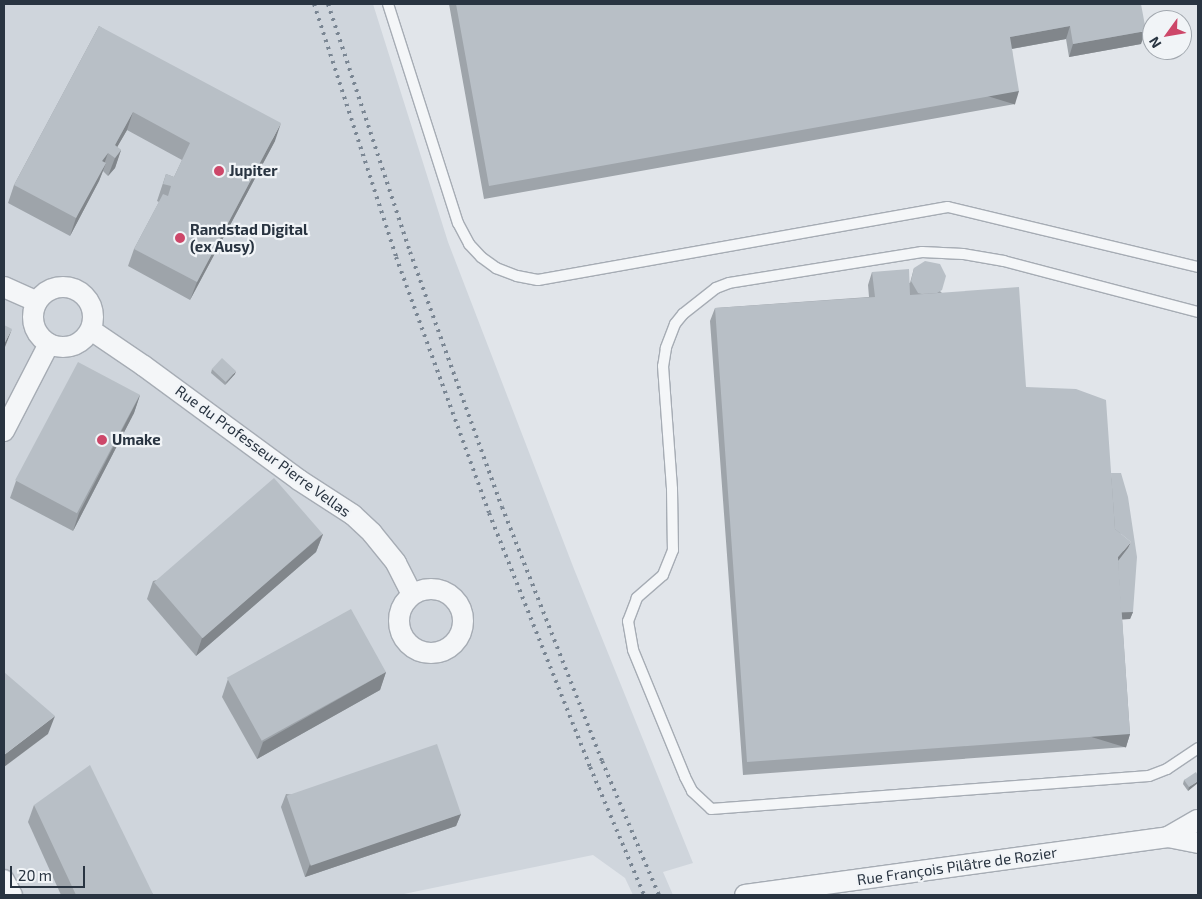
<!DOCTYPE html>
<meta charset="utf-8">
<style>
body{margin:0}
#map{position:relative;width:1202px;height:899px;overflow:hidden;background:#e1e5ea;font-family:"Exo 2",sans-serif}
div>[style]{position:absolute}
.built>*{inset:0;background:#cfd5dc}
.roads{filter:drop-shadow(1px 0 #a6acb4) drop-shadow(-1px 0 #a6acb4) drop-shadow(0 1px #a6acb4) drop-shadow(0 -1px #a6acb4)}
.service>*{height:10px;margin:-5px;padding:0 5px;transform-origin:5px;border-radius:5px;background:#f4f6f8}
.minor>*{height:20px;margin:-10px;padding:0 10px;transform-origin:10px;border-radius:10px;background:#f4f6f8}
.minor>.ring{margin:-10px;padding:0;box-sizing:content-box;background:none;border:20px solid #f4f6f8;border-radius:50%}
.rail>*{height:4px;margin-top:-2px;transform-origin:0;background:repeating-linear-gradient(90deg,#7a8693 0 2.5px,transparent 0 7.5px)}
.wall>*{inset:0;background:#9ea4aa}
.shaded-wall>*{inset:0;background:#81868b;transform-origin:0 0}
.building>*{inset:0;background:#b8bfc6;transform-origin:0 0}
.dots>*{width:14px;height:14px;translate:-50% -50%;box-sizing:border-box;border:2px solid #f1f4f7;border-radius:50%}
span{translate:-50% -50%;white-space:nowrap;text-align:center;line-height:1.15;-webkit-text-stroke:4.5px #f1f4f7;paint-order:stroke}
.poi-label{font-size:15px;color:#293441;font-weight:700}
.left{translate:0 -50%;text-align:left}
.street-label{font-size:15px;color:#293441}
.frame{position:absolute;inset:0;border:5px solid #293441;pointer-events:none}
.north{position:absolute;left:1142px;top:10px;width:50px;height:50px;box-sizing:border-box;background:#f1f4f7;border:1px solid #a1a7ae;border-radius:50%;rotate:238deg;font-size:14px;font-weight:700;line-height:20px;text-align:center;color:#293441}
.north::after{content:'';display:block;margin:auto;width:18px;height:22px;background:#cd4769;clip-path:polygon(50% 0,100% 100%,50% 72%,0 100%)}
.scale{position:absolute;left:10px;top:866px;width:75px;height:22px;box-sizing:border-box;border:2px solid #293441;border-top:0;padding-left:6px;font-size:15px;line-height:18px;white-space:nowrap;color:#293441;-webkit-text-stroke:4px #f1f4f7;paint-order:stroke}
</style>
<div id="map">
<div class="built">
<div style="clip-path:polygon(4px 4px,373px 4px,448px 242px,574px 569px,693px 863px,663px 872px,673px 895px,633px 895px,625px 878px,593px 855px,399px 895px,4px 895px)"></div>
</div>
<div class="roads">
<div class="service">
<div style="left:388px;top:4px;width:230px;rotate:72.3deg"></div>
<div style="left:458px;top:223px;width:24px;rotate:62deg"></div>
<div style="left:469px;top:244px;width:18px;rotate:47deg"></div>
<div style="left:481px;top:257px;width:19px;rotate:36deg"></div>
<div style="left:496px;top:268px;width:22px;rotate:21deg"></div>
<div style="left:517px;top:276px;width:21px;rotate:11deg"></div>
<div style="left:538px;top:280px;width:416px;rotate:-10.1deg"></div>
<div style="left:948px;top:207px;width:257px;rotate:13.5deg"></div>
<div style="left:1198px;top:312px;width:201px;rotate:-165.3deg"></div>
<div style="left:1004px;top:261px;width:42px;rotate:-170.3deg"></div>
<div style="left:963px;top:254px;width:41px;rotate:-177.2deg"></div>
<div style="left:922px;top:252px;width:195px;rotate:170.9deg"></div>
<div style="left:729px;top:283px;width:14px;rotate:159deg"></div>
<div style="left:716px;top:288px;width:42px;rotate:141.8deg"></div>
<div style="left:683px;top:314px;width:13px;rotate:129deg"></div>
<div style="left:675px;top:324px;width:26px;rotate:111deg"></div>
<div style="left:666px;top:348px;width:18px;rotate:99deg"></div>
<div style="left:663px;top:366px;width:123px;rotate:85.8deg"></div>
<div style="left:672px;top:489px;width:61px;rotate:89.1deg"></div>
<div style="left:673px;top:550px;width:27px;rotate:112deg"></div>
<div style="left:663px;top:575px;width:35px;rotate:139deg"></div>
<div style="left:637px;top:598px;width:25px;rotate:111deg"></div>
<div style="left:628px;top:621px;width:29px;rotate:80deg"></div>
<div style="left:633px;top:650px;width:137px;rotate:67.7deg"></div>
<div style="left:685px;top:777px;width:16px;rotate:63deg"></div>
<div style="left:692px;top:791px;width:26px;rotate:43deg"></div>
<div style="left:711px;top:809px;width:439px;rotate:-4.3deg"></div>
<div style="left:1149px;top:776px;width:19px;rotate:-21deg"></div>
<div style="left:1167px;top:769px;width:37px;rotate:-34deg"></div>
</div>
<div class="minor">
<div style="left:4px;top:287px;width:36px;rotate:24deg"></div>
<div class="ring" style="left:33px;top:287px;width:40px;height:40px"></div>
<div style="left:91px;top:330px;width:64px;rotate:34.2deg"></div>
<div style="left:144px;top:366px;width:192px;rotate:36.3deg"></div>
<div style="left:299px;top:480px;width:64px;rotate:32.9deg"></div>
<div style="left:353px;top:515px;width:26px;rotate:43deg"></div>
<div style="left:372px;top:533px;width:38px;rotate:51deg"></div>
<div style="left:396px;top:563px;width:35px;rotate:63deg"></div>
<div style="left:4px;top:431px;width:98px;rotate:-62.7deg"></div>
<div class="ring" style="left:399px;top:589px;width:44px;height:44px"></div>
<div style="left:1168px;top:837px;width:34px;rotate:-30deg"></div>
<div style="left:4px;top:880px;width:17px;rotate:62deg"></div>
<div style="left:745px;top:895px;width:427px;rotate:-7.8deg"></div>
<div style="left:1168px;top:837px;width:31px;rotate:11deg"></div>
</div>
</div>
<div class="rail">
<div style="left:314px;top:4px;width:266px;rotate:72deg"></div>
<div style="left:396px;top:257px;width:272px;rotate:70deg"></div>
<div style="left:489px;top:513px;width:273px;rotate:68.3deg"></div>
<div style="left:590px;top:767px;width:139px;rotate:67.1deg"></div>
<div style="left:328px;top:4px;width:261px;rotate:71.7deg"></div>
<div style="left:410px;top:252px;width:271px;rotate:70.2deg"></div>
<div style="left:502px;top:507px;width:273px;rotate:68.5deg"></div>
<div style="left:602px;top:761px;width:146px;rotate:67deg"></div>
</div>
<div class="wall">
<div style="clip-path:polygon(449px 4px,1141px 4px,1141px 44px,1069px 57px,1066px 39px,1012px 49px,1015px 104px,484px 199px)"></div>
<div style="clip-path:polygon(99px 26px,275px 141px,190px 300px,128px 266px,134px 249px,159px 202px,157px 201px,166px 174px,174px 177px,182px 160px,127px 130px,117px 147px,121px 150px,115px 168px,108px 176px,103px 171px,99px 181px,70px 236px,8px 203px,14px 185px)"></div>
<div style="clip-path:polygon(914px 268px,941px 292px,1026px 387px,1111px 473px,1133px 612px,1130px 619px,1122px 619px,1130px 734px,1126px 747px,743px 775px,710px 321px,715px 308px,869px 297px,868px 285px,872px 272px,910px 283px)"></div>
<div style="clip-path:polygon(212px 369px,235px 374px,225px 385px,211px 373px)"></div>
<div style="clip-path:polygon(140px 395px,134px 413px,73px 531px,10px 498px,16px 481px)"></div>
<div style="clip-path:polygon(323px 534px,316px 552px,196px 656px,147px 599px,153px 581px)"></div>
<div style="clip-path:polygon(386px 672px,380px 690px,257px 759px,222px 697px,228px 679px)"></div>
<div style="clip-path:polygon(1198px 776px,1188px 791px,1183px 784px,1184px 780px)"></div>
<div style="clip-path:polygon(286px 794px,461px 814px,456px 826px,305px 877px,281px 807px)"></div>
<div style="clip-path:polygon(34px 805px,153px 894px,153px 895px,61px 895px,28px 822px)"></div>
</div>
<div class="shaded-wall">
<div style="clip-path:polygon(1070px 26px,1066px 39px,1005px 50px,1010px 37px)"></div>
<div style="clip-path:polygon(1146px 31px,1141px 44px,1069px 57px,1073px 44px)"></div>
<div style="left:1019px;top:91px;width:14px;height:538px;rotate:107deg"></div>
<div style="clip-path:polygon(133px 112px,127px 130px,112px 156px,115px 145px)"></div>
<div style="clip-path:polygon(281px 123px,275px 141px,190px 300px,197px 282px)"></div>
<div style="clip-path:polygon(121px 150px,115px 168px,108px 176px,115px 158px)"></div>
<div style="clip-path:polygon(108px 153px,102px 170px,106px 163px,99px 181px,70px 236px,76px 218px,102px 161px)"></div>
<div style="clip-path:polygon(12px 329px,5px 347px,4px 350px,4px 344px)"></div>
<div style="clip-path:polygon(236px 371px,235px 374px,225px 385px,227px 382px)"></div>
<div style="clip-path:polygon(140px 395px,134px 413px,73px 531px,79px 513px)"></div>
<div style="clip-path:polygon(323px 534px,316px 552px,196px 656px,202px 638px)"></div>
<div style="clip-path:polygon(1131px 542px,1126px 555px,1113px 570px,1118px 557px)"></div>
<div style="clip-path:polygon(1133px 612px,1130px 619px,1116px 620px,1119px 613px)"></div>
<div style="clip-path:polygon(386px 672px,380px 690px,257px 759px,263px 742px)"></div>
<div style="clip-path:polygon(55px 716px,48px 734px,4px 767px,4px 755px)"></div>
<div style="left:1130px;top:734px;width:14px;height:384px;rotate:107deg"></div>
<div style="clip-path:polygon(1198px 781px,1198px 783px,1188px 791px,1189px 787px)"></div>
<div style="clip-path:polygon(461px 814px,456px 826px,305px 877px,310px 864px)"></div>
</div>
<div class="building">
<div style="clip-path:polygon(456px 4px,1141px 4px,1146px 31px,1073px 44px,1070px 26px,1010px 37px,1019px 91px,489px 186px)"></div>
<div style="clip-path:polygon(99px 26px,281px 123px,197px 282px,134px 249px,163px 194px,168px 196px,171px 186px,163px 184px,166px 174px,174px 177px,190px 143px,133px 112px,115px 145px,121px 150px,115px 158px,108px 153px,102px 161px,106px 163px,76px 218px,14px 185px)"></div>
<div style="clip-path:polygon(925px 261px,940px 264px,946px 276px,942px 290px,937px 293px,922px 294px,918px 293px,911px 281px,914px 268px)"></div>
<div style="clip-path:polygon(909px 269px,910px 295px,1019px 287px,1026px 387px,1076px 389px,1106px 400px,1115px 529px,1131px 542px,1118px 557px,1130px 734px,747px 762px,715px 308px,875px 297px,872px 272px)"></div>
<div style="clip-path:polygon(4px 325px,12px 329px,4px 344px)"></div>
<div style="left:222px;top:358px;width:19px;height:15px;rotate:43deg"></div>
<div style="left:78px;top:362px;width:70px;height:134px;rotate:28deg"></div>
<div style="clip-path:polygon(1111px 473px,1121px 473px,1128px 497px,1137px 557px,1133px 612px,1121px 612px,1118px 561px,1128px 548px,1131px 542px,1115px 529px)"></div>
<div style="left:274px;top:478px;width:74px;height:159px;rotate:49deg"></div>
<div style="left:351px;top:609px;width:72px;height:142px;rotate:61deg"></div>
<div style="clip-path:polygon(4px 672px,55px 716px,4px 755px)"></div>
<div style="left:437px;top:744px;width:74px;height:159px;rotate:71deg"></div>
<div style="clip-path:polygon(90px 765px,153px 894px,147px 895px,76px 895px,34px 805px)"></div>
<div style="clip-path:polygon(1196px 772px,1198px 776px,1198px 781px,1189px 787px,1184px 780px)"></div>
</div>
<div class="dots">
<div style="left:219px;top:171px;background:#cd4769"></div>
<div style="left:180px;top:238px;background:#cd4769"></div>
<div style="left:102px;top:440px;background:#cd4769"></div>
</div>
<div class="poi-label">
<span class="left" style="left:229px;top:171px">Jupiter</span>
<span class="left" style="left:190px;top:238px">Randstad Digital<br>(ex Ausy)</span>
<span class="left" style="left:112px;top:440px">Umake</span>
</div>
<div class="street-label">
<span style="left:263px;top:451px;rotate:36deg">Rue du Professeur Pierre Vellas</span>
<span style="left:957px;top:866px;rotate:-8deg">Rue François Pilâtre de Rozier</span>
</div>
<div class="frame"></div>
<div class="north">N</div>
<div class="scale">20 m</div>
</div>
